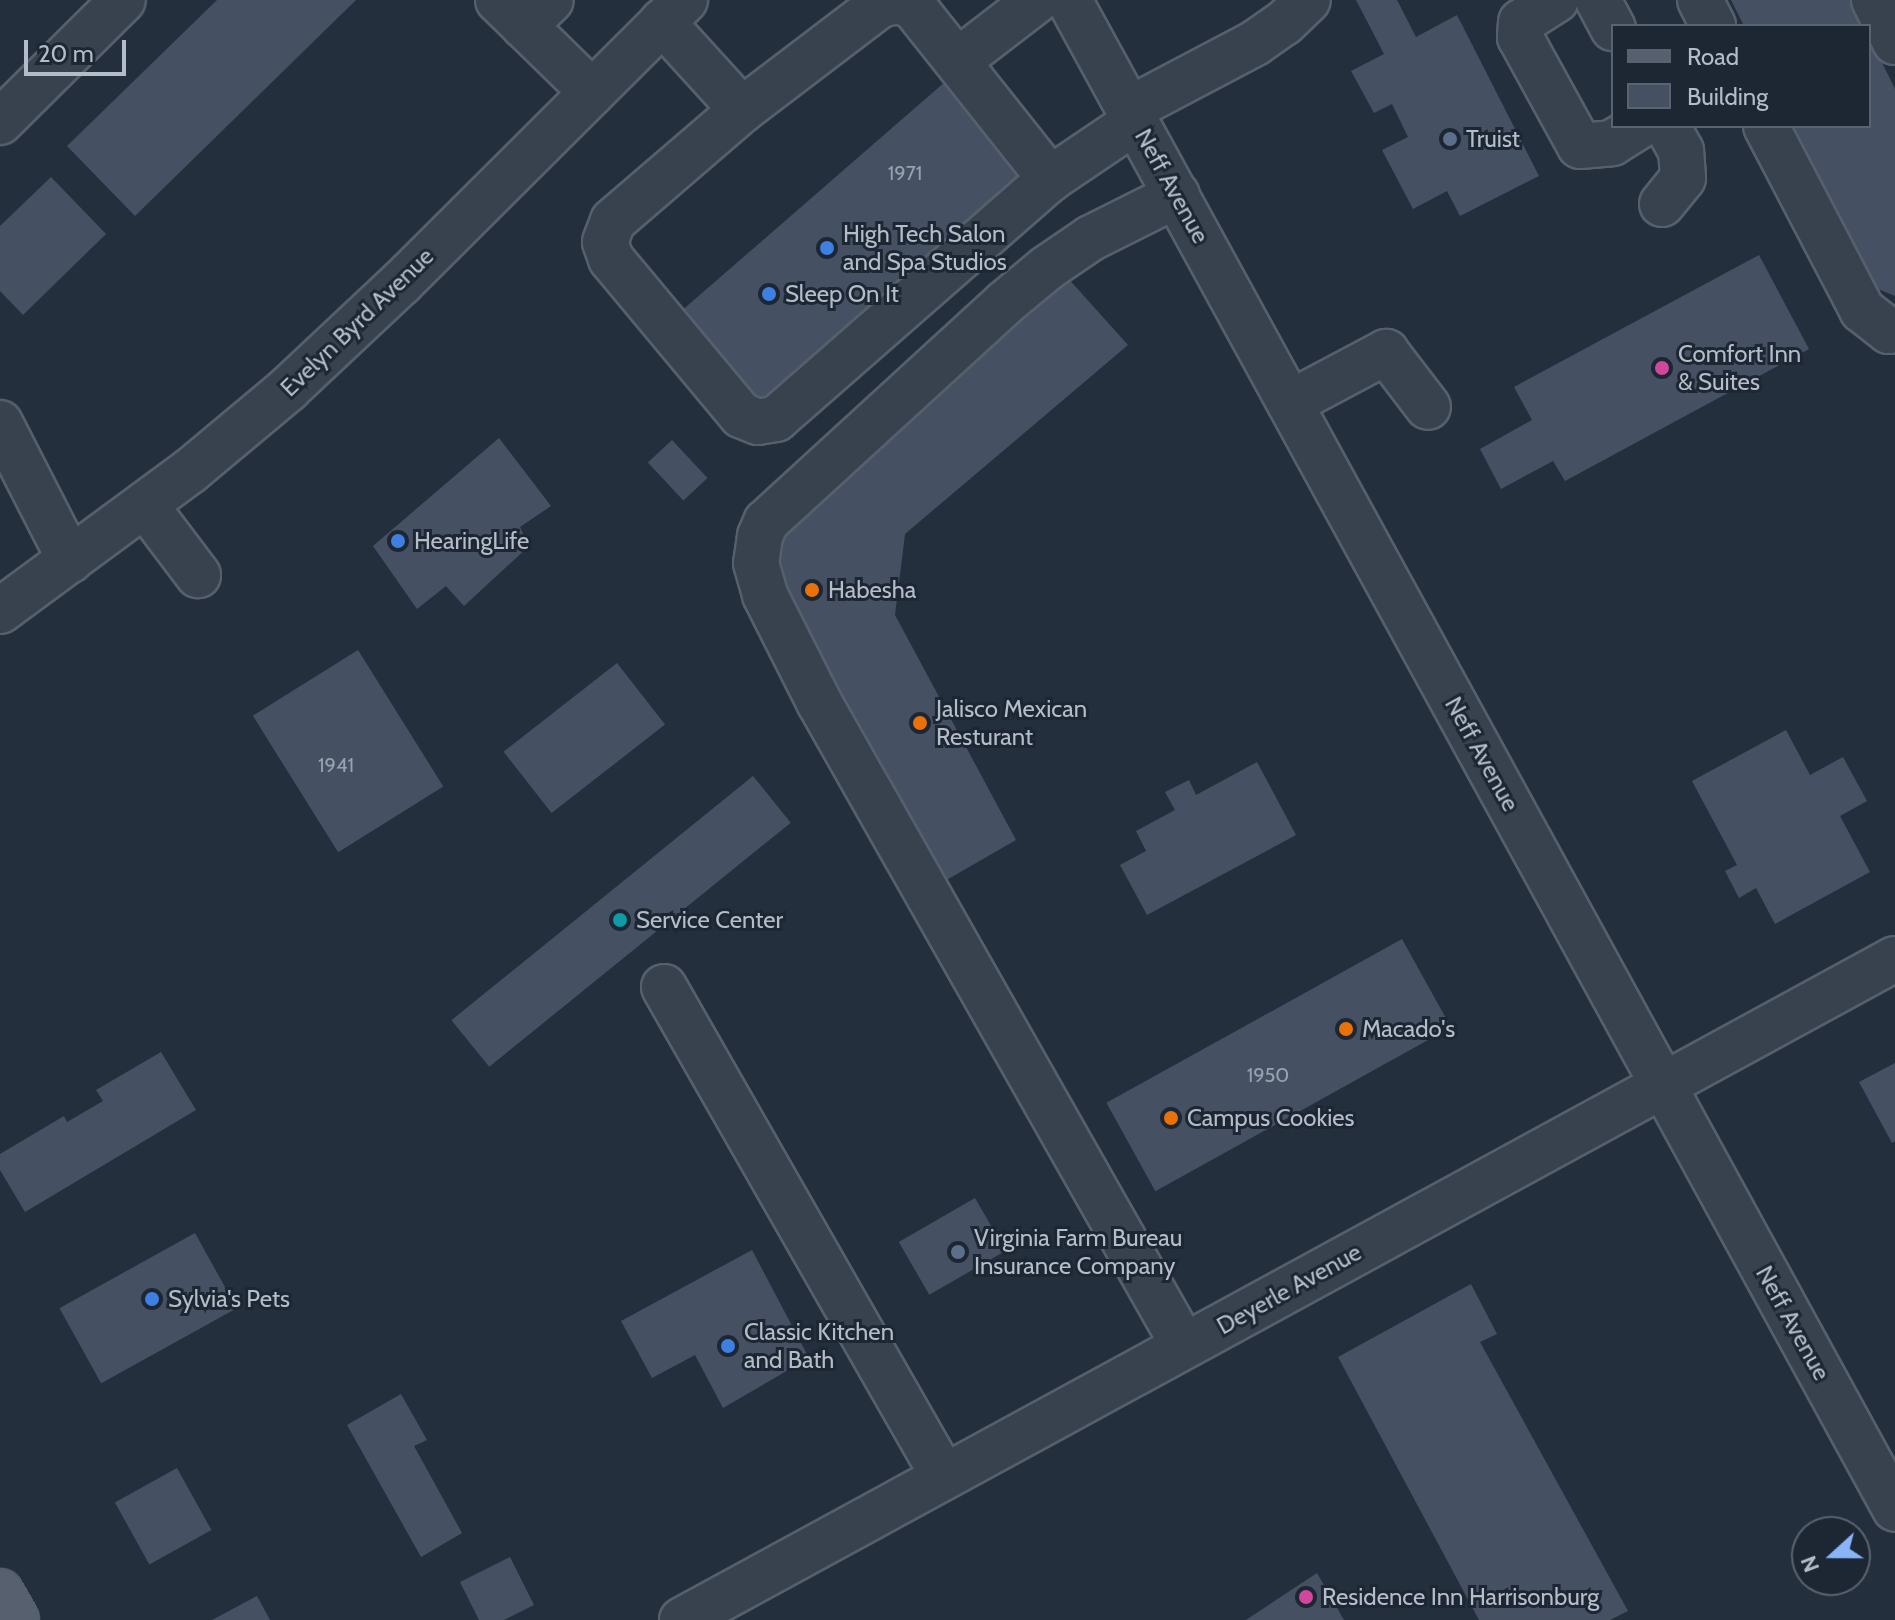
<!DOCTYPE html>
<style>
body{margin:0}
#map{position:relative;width:1895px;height:1620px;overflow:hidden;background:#242f3e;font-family:Cabin,sans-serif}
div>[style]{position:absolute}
.building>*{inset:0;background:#455162;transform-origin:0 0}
.roads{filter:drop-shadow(2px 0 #565f6c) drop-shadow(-2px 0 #565f6c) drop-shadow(0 2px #565f6c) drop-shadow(0 -2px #565f6c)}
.minor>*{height:44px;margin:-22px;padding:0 22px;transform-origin:22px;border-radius:22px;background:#38414e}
.major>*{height:44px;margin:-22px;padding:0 22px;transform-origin:22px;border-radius:22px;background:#56606e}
.dots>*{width:22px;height:22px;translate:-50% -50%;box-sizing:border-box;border:4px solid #1d2633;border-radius:50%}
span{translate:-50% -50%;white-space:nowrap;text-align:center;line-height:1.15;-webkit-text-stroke:6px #1d2633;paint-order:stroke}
.number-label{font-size:20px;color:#98a1af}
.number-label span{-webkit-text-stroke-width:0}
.poi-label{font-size:24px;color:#b4bcc9}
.left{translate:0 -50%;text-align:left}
.street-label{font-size:24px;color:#b4bcc9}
.legend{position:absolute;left:1611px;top:24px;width:260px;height:104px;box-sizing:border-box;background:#1d2633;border:2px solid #59626f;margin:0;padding:10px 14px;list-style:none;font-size:24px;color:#b4bcc9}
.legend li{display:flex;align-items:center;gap:16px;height:40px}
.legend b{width:40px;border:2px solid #59626f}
.north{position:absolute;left:1791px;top:1516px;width:80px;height:80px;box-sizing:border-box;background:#1d2633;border:2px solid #59626f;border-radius:50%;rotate:249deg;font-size:22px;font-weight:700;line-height:32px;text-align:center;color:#b4bcc9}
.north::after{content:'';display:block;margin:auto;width:28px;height:36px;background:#8ab4f8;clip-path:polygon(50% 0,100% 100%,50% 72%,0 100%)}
.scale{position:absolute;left:24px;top:40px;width:102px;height:36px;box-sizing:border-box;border:4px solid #b4bcc9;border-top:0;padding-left:10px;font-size:24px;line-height:28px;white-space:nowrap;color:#b4bcc9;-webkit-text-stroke:6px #1d2633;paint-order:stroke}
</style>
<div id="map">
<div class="building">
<div style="clip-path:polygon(217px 0,356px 0,135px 216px,67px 146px)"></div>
<div style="clip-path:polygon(1356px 0,1397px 0,1416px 37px,1457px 15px,1539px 176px,1460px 216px,1447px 191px,1413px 209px,1382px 150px,1408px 137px,1392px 104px,1374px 113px,1351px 71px,1384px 54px)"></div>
<div style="clip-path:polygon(1731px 0,1851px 0,1864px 26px,1744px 26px)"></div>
<div style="clip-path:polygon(1869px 36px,1895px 89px,1895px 296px,1873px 287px,1794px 126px,1869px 126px)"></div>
<div style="left:946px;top:81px;width:128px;height:358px;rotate:49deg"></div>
<div style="clip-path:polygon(51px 177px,106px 234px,23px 315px,0 291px,0 226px)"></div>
<div style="clip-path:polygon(1759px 255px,1809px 349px,1565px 481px,1553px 461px,1501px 489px,1480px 449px,1532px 420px,1514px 387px)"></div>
<div style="clip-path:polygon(1066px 276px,1128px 345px,905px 534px,895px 615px,1016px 840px,943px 882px,775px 578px,784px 532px)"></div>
<div style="clip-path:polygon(499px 438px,551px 506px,520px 527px,529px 546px,464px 606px,446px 586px,417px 609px,373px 546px)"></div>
<div style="left:672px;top:440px;width:52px;height:33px;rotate:47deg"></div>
<div style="left:358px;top:650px;width:161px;height:124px;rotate:58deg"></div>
<div style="left:617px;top:663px;width:78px;height:144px;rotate:52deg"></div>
<div style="clip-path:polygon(1786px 730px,1810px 775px,1843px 757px,1867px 801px,1840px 816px,1870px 872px,1775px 924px,1756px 888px,1739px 898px,1725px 871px,1737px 865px,1692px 781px)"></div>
<div style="clip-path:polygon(1257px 762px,1296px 835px,1147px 915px,1120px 865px,1146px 851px,1136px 831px,1175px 810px,1165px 792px,1189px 780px,1196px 795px)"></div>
<div style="left:753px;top:776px;width:60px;height:388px;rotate:51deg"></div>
<div style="left:1402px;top:939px;width:101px;height:338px;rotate:61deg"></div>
<div style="clip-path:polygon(161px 1052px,196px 1110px,25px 1212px,0 1170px,0 1154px,64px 1116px,67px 1122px,103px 1101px,96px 1090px)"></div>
<div style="clip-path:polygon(1895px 1063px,1895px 1141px,1892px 1143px,1859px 1082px)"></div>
<div style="left:975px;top:1198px;width:61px;height:88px;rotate:60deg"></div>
<div style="left:195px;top:1233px;width:86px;height:155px;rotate:61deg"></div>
<div style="clip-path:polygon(752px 1250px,809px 1358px,723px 1408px,695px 1355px,652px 1378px,621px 1321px)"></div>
<div style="clip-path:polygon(1471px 1284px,1497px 1334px,1480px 1342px,1628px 1611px,1610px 1620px,1479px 1620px,1338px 1357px)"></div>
<div style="clip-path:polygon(401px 1394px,427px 1440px,414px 1446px,462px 1533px,421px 1557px,347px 1425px)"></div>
<div style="left:177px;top:1468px;width:71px;height:71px;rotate:61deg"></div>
<div style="clip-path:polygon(510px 1557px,534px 1605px,504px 1620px,479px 1620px,460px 1582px)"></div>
<div style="clip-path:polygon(1317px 1573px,1344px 1620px,1246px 1620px)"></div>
<div style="clip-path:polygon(257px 1596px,270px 1620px,212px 1620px)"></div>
</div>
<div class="roads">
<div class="minor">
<div style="left:498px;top:0;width:132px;rotate:44.4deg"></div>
<div style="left:1069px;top:0;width:1720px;rotate:61.3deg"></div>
<div style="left:1556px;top:0;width:41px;rotate:147.8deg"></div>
<div style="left:1521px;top:22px;width:15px;rotate:94deg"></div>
<div style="left:1520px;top:37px;width:124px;rotate:61.2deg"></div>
<div style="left:1580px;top:146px;width:32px;rotate:-5deg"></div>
<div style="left:1612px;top:143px;width:32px;rotate:-32deg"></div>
<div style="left:1598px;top:0;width:32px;rotate:62deg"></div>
<div style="left:1700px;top:0;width:29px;rotate:63deg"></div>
<div style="left:1874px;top:0;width:47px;rotate:63.4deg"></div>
<div style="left:897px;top:1px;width:17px;rotate:17deg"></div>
<div style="left:913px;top:6px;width:221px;rotate:51.6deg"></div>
<div style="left:1050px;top:179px;width:364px;rotate:138.8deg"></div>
<div style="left:776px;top:419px;width:18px;rotate:171deg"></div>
<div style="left:758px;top:422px;width:18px;rotate:-158deg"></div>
<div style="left:741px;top:415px;width:203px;rotate:-129.8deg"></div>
<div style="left:611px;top:259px;width:18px;rotate:-109deg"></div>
<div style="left:605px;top:242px;width:22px;rotate:-69deg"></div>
<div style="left:613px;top:221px;width:170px;rotate:-40.7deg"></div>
<div style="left:742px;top:110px;width:173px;rotate:-37.3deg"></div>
<div style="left:880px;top:5px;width:17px;rotate:-13deg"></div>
<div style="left:662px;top:22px;width:119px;rotate:47.7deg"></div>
<div style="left:524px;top:26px;width:37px;rotate:-44deg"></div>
<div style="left:959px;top:60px;width:98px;rotate:-37.6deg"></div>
<div style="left:1130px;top:109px;width:141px;rotate:-27.8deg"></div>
<div style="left:1255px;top:43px;width:35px;rotate:-35deg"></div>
<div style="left:1284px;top:23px;width:33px;rotate:-44deg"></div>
<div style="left:0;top:122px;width:173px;rotate:-44.8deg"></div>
<div style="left:1766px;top:126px;width:208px;rotate:62.4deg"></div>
<div style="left:1862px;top:310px;width:34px;rotate:38deg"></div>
<div style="left:1889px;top:331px;width:6px;rotate:-9deg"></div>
<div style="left:1050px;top:179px;width:104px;rotate:-34deg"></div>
<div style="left:1177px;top:195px;width:96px;rotate:153.4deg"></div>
<div style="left:1091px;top:238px;width:53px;rotate:145.7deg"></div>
<div style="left:1047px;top:268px;width:55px;rotate:140.2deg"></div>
<div style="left:1005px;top:303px;width:324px;rotate:137.5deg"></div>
<div style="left:766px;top:522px;width:15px;rotate:113deg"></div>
<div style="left:760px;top:536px;width:27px;rotate:98deg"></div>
<div style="left:756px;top:563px;width:33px;rotate:74deg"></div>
<div style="left:765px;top:595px;width:120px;rotate:63.2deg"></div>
<div style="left:819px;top:702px;width:740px;rotate:60.46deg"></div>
<div style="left:1662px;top:204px;width:33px;rotate:-51deg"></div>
<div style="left:1683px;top:178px;width:27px;rotate:-94deg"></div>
<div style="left:1681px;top:151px;width:29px;rotate:-119deg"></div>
<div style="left:1290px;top:403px;width:109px;rotate:-28deg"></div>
<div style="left:1386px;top:352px;width:69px;rotate:52.6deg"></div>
<div style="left:0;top:423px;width:154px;rotate:62.9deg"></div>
<div style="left:145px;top:505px;width:88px;rotate:52.9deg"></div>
<div style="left:0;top:611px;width:236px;rotate:-36.4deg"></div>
<div style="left:190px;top:471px;width:128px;rotate:-39.9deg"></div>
<div style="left:288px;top:389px;width:155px;rotate:-43.2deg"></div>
<div style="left:401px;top:283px;width:401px;rotate:-44.9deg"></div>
<div style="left:664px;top:987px;width:564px;rotate:60.26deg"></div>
<div style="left:682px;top:1620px;width:1381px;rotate:-28.59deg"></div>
</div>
<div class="major">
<div style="left:0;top:1592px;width:32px;rotate:60deg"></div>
</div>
</div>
<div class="dots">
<div style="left:1450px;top:139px;background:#5c6f8a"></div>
<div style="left:827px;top:248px;background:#3f7fe0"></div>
<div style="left:769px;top:294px;background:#3f7fe0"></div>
<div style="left:1662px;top:368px;background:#d1479c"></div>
<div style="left:398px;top:541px;background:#3f7fe0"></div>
<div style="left:812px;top:590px;background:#e8710a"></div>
<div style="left:920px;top:723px;background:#e8710a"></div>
<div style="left:620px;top:920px;background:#0f9aa8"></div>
<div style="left:1346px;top:1029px;background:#e8710a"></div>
<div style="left:1171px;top:1118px;background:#e8710a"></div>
<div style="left:958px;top:1252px;background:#5c6f8a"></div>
<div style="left:152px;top:1299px;background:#3f7fe0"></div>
<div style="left:728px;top:1346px;background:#3f7fe0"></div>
<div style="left:1306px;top:1597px;background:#d1479c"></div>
</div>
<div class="number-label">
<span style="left:905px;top:173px">1971</span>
<span style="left:336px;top:765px">1941</span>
<span style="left:1268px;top:1075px">1950</span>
</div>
<div class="poi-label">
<span class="left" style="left:1466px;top:139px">Truist</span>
<span class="left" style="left:843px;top:248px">High Tech Salon<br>and Spa Studios</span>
<span class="left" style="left:785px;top:294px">Sleep On It</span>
<span class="left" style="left:1678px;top:368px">Comfort Inn<br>&amp; Suites</span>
<span class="left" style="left:414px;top:541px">HearingLife</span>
<span class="left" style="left:828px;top:590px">Habesha</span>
<span class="left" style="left:936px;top:723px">Jalisco Mexican<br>Resturant</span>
<span class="left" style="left:636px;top:920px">Service Center</span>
<span class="left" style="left:1362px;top:1029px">Macado's</span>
<span class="left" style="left:1187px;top:1118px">Campus Cookies</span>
<span class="left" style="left:974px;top:1252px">Virginia Farm Bureau<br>Insurance Company</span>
<span class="left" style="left:168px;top:1299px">Sylvia's Pets</span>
<span class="left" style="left:744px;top:1346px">Classic Kitchen<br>and Bath</span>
<span class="left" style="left:1322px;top:1597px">Residence Inn Harrisonburg</span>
</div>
<div class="street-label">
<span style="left:1172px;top:186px;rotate:61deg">Neff Avenue</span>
<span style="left:357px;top:322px;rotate:-44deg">Evelyn Byrd Avenue</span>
<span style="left:1482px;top:754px;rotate:61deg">Neff Avenue</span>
<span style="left:1289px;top:1289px;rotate:-29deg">Deyerle Avenue</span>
<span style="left:1793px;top:1323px;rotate:61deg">Neff Avenue</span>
</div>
<ul class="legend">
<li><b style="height:10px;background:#56606e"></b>Road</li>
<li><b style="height:22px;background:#455162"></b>Building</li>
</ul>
<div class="north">N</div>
<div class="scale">20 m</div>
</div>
